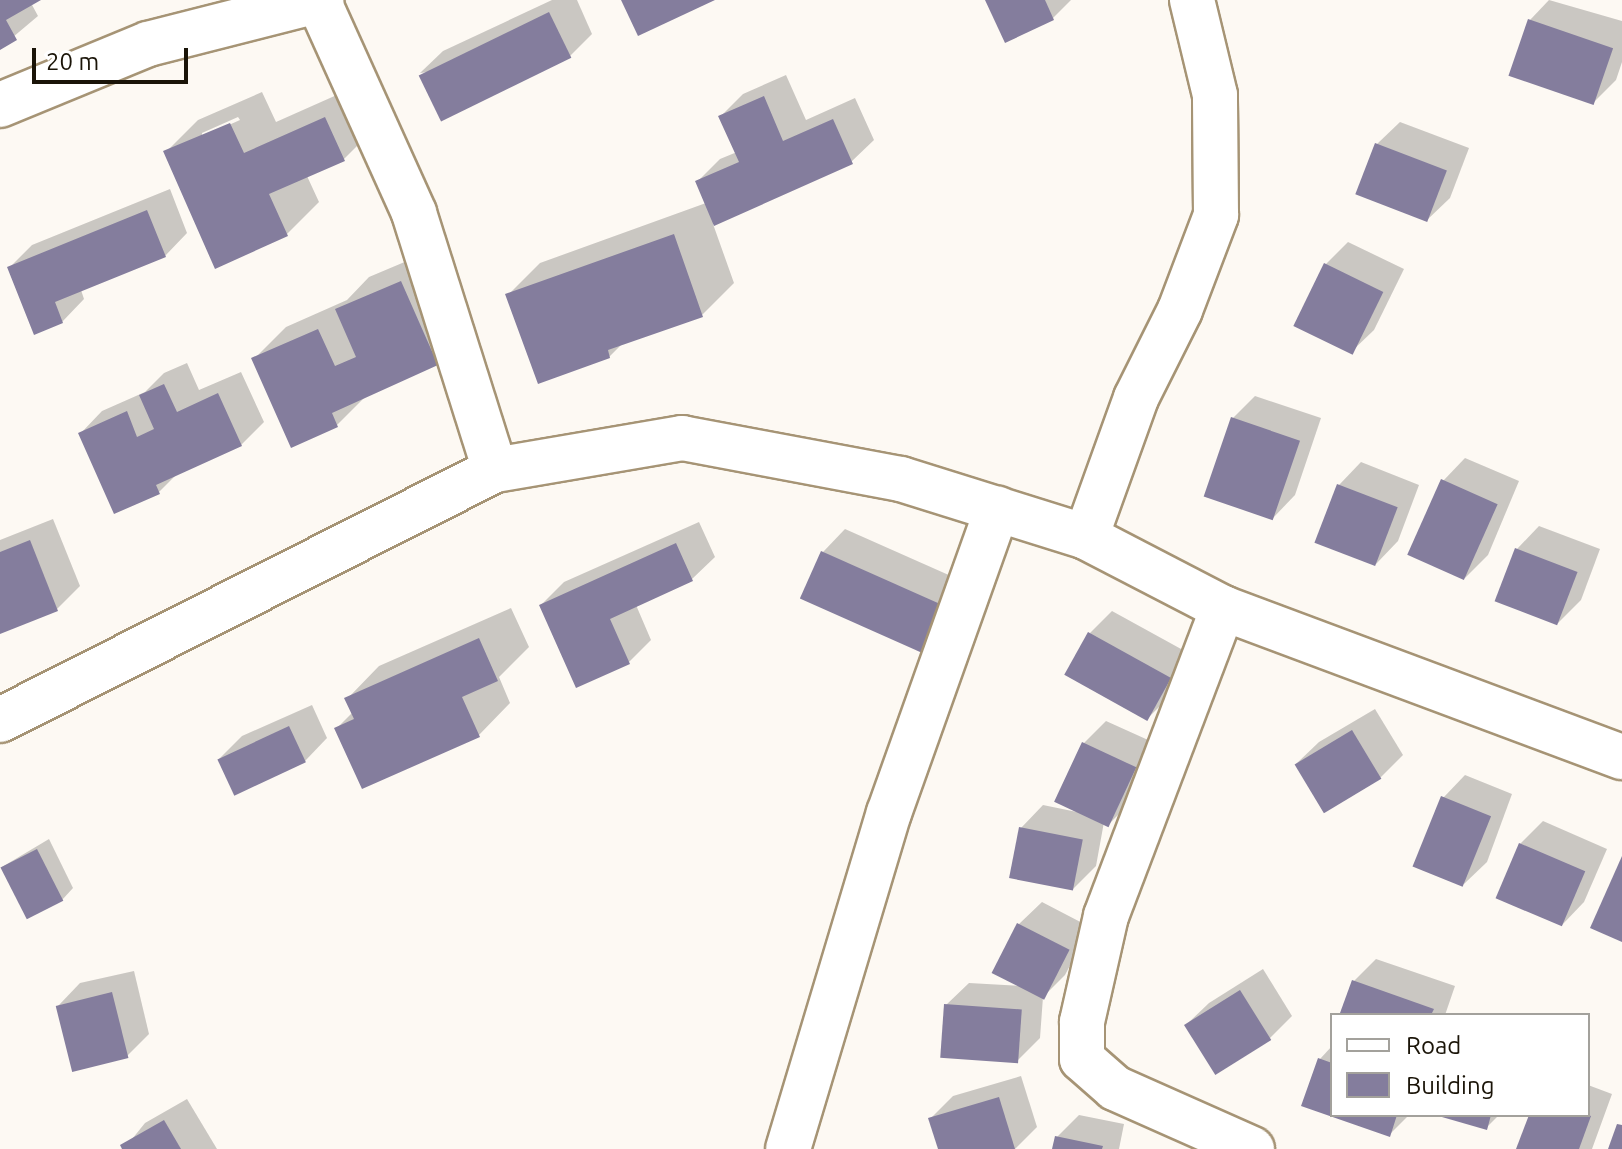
<!DOCTYPE html>
<style>
body{margin:0}
#map{position:relative;width:1622px;height:1149px;overflow:hidden;background:#fdf9f3;font-family:Ubuntu,sans-serif}
div>[style]{position:absolute}
.shadow>*{inset:0;background:#0003}
.building>*{inset:0;background:#847d9d;transform-origin:0 0}
.roads{filter:drop-shadow(2px 0 #a69475) drop-shadow(-2px 0 #a69475) drop-shadow(0 2px #a69475) drop-shadow(0 -2px #a69475)}
.minor>*{height:44px;margin:-22px;padding:0 22px;transform-origin:22px;border-radius:22px;background:#fff}
span{translate:-50% -50%;white-space:nowrap;text-align:center;line-height:1.15;-webkit-text-stroke:6px #fff;paint-order:stroke}
.legend{position:absolute;left:1330px;top:1013px;width:260px;height:104px;box-sizing:border-box;background:#fff;border:2px solid #a3a19c;margin:0;padding:10px 14px;list-style:none;font-size:24px;color:#1a1408}
.legend li{display:flex;align-items:center;gap:16px;height:40px}
.legend b{width:40px;border:2px solid #a3a19c}
.scale{position:absolute;left:32px;top:48px;width:156px;height:36px;box-sizing:border-box;border:4px solid #1a1408;border-top:0;padding-left:10px;font-size:24px;line-height:28px;white-space:nowrap;color:#1a1408;-webkit-text-stroke:6px #fff;paint-order:stroke}
</style>
<div id="map">
<div class="shadow">
<div style="clip-path:polygon(0 0,37px 0,31px 3px,38px 16px,0 48px)"></div>
<div style="clip-path:polygon(552px 0,577px 0,592px 34px,570px 56px,420px 73px,443px 51px)"></div>
<div style="clip-path:polygon(987px 0,1071px 0,1053px 18px,1006px 40px)"></div>
<div style="clip-path:polygon(1549px 0,1622px 21px,1622px 62px,1616px 80px,1593px 103px,1511px 74px,1530px 20px)"></div>
<div style="clip-path:polygon(786px 75px,806px 120px,855px 98px,874px 140px,851px 162px,713px 224px,734px 283px,702px 315px,624px 342px,609px 357px,508px 295px,540px 263px,706px 203px,697px 182px,720px 159px,737px 152px,721px 116px,743px 94px)"></div>
<div style="clip-path:polygon(evenodd,357px 86px,375px 128px,343px 160px,307px 176px,319px 202px,287px 234px,166px 152px,198px 120px,262px 92px,276px 122px,357px 86px,238px 117px,240px 120px,202px 137px,202px 133px,238px 117px)"></div>
<div style="clip-path:polygon(1400px 122px,1469px 148px,1450px 198px,1427px 220px,1377px 144px)"></div>
<div style="clip-path:polygon(170px 189px,187px 233px,165px 256px,81px 290px,84px 299px,62px 322px,9px 268px,32px 245px)"></div>
<div style="clip-path:polygon(1348px 242px,1404px 269px,1374px 330px,1351px 352px,1326px 264px)"></div>
<div style="clip-path:polygon(433px 250px,469px 332px,437px 364px,367px 395px,336px 426px,254px 359px,286px 327px,347px 300px,369px 277px)"></div>
<div style="clip-path:polygon(187px 363px,199px 390px,241px 372px,264px 422px,241px 445px,178px 473px,159px 492px,80px 434px,102px 411px,145px 392px,164px 373px)"></div>
<div style="clip-path:polygon(1255px 396px,1321px 418px,1295px 495px,1273px 518px,1232px 419px)"></div>
<div style="clip-path:polygon(1465px 458px,1519px 481px,1488px 555px,1465px 578px,1443px 481px)"></div>
<div style="clip-path:polygon(1361px 462px,1419px 485px,1398px 541px,1376px 564px,1339px 485px)"></div>
<div style="clip-path:polygon(53px 519px,80px 586px,57px 609px,0 632px,0 540px)"></div>
<div style="clip-path:polygon(699px 522px,715px 557px,692px 579px,636px 605px,651px 640px,629px 662px,541px 605px,564px 582px)"></div>
<div style="clip-path:polygon(1539px 526px,1600px 549px,1581px 600px,1558px 623px,1517px 549px)"></div>
<div style="clip-path:polygon(845px 529px,969px 584px,949px 630px,823px 552px)"></div>
<div style="clip-path:polygon(511px 608px,529px 647px,499px 677px,510px 703px,478px 736px,336px 729px,353px 712px,347px 699px,379px 666px)"></div>
<div style="clip-path:polygon(1112px 611px,1192px 655px,1170px 696px,1148px 718px,1090px 633px)"></div>
<div style="clip-path:polygon(312px 705px,327px 738px,305px 761px,219px 759px,242px 736px)"></div>
<div style="clip-path:polygon(1375px 709px,1403px 755px,1380px 778px,1323px 811px,1296px 764px,1319px 742px)"></div>
<div style="clip-path:polygon(1106px 721px,1157px 744px,1131px 802px,1109px 824px,1104px 822px,1096px 866px,1073px 889px,1021px 828px,1043px 805px,1077px 812px,1084px 743px)"></div>
<div style="clip-path:polygon(1465px 775px,1512px 794px,1487px 862px,1464px 884px,1443px 798px)"></div>
<div style="clip-path:polygon(1543px 821px,1607px 849px,1584px 902px,1562px 925px,1520px 844px)"></div>
<div style="clip-path:polygon(49px 839px,73px 888px,62px 900px,2px 867px)"></div>
<div style="clip-path:polygon(1042px 902px,1090px 927px,1065px 975px,1043px 997px,1040px 1038px,1018px 1060px,946px 1005px,969px 983px,1021px 986px,1019px 924px)"></div>
<div style="clip-path:polygon(1376px 959px,1455px 986px,1445px 1015px,1343px 1012px,1354px 981px)"></div>
<div style="clip-path:polygon(1263px 969px,1292px 1016px,1270px 1038px,1216px 1072px,1186px 1025px,1209px 1003px)"></div>
<div style="clip-path:polygon(134px 971px,149px 1034px,127px 1056px,58px 1006px,80px 983px)"></div>
<div style="clip-path:polygon(1332px 1046px,1332px 1115px,1320px 1059px)"></div>
<div style="clip-path:polygon(1021px 1076px,1037px 1127px,1015px 1149px,940px 1149px,930px 1119px,953px 1096px)"></div>
<div style="clip-path:polygon(1588px 1085px,1612px 1094px,1592px 1149px,1518px 1149px,1531px 1115px,1588px 1115px)"></div>
<div style="clip-path:polygon(187px 1099px,217px 1149px,124px 1149px,145px 1123px)"></div>
<div style="clip-path:polygon(1079px 1115px,1124px 1124px,1119px 1149px,1054px 1149px,1057px 1137px)"></div>
<div style="clip-path:polygon(1333px 1115px,1409px 1115px,1389px 1135px)"></div>
<div style="clip-path:polygon(1439px 1115px,1499px 1115px,1486px 1128px)"></div>
</div>
<div class="building">
<div style="clip-path:polygon(0 0,41px 0,6px 20px,17px 40px,0 50px)"></div>
<div style="clip-path:polygon(621px 0,715px 0,638px 36px)"></div>
<div style="clip-path:polygon(985px 0,1045px 0,1054px 20px,1005px 43px)"></div>
<div style="left:549px;top:12px;width:51px;height:145px;rotate:64deg"></div>
<div style="left:1528px;top:19px;width:90px;height:60px;rotate:19deg"></div>
<div style="clip-path:polygon(764px 96px,783px 141px,833px 119px,853px 164px,714px 226px,695px 181px,739px 162px,718px 116px)"></div>
<div style="clip-path:polygon(325px 117px,345px 161px,269px 194px,288px 236px,215px 269px,163px 151px,230px 123px,244px 153px)"></div>
<div style="left:1375px;top:143px;width:77px;height:55px;rotate:21deg"></div>
<div style="clip-path:polygon(147px 210px,166px 257px,55px 302px,63px 323px,34px 335px,7px 267px)"></div>
<div style="clip-path:polygon(674px 234px,703px 317px,608px 350px,610px 358px,538px 384px,505px 294px)"></div>
<div style="left:1324px;top:263px;width:66px;height:70px;rotate:26deg"></div>
<div style="clip-path:polygon(401px 281px,438px 365px,332px 413px,338px 427px,291px 448px,251px 358px,318px 329px,335px 366px,356px 357px,335px 309px)"></div>
<div style="clip-path:polygon(164px 384px,177px 412px,218px 393px,242px 446px,156px 485px,160px 494px,114px 514px,78px 433px,127px 411px,137px 437px,154px 429px,139px 395px)"></div>
<div style="left:1231px;top:417px;width:73px;height:84px;rotate:19deg"></div>
<div style="left:1441px;top:479px;width:62px;height:83px;rotate:24deg"></div>
<div style="left:1337px;top:484px;width:65px;height:63px;rotate:21deg"></div>
<div style="clip-path:polygon(30px 540px,58px 611px,0 634px,0 552px)"></div>
<div style="clip-path:polygon(676px 543px,693px 581px,610px 619px,630px 664px,576px 688px,539px 605px)"></div>
<div style="left:1515px;top:548px;width:67px;height:57px;rotate:21deg"></div>
<div style="left:821px;top:551px;width:139px;height:52px;rotate:24deg"></div>
<div style="left:1088px;top:632px;width:95px;height:49px;rotate:29deg"></div>
<div style="clip-path:polygon(479px 638px,498px 681px,462px 697px,480px 737px,362px 789px,334px 728px,354px 719px,344px 698px)"></div>
<div style="left:289px;top:726px;width:40px;height:79px;rotate:65deg"></div>
<div style="left:1352px;top:730px;width:57px;height:67px;rotate:59deg"></div>
<div style="left:1082px;top:742px;width:60px;height:66px;rotate:25deg"></div>
<div style="left:1441px;top:796px;width:54px;height:76px;rotate:22deg"></div>
<div style="left:1019px;top:827px;width:65px;height:52px;rotate:11deg"></div>
<div style="left:1519px;top:843px;width:72px;height:60px;rotate:23deg"></div>
<div style="left:37px;top:849px;width:58px;height:41px;rotate:63deg"></div>
<div style="clip-path:polygon(1622px 856px,1622px 942px,1590px 928px)"></div>
<div style="left:1017px;top:923px;width:59px;height:56px;rotate:27deg"></div>
<div style="clip-path:polygon(1352px 980px,1434px 1009px,1431px 1015px,1340px 1013px)"></div>
<div style="left:1240px;top:990px;width:59px;height:66px;rotate:58deg"></div>
<div style="left:112px;top:992px;width:68px;height:58px;rotate:76deg"></div>
<div style="left:944px;top:1004px;width:78px;height:54px;rotate:4deg"></div>
<div style="clip-path:polygon(1318px 1058px,1332px 1063px,1332px 1115px,1397px 1115px,1390px 1137px,1301px 1106px)"></div>
<div style="clip-path:polygon(999px 1097px,1015px 1149px,938px 1149px,928px 1118px)"></div>
<div style="clip-path:polygon(1435px 1115px,1491px 1115px,1487px 1130px)"></div>
<div style="clip-path:polygon(1529px 1115px,1588px 1115px,1591px 1116px,1579px 1149px,1516px 1149px)"></div>
<div style="clip-path:polygon(164px 1120px,181px 1149px,122px 1149px,120px 1145px)"></div>
<div style="clip-path:polygon(1617px 1124px,1622px 1125px,1622px 1149px,1608px 1149px)"></div>
<div style="clip-path:polygon(1055px 1136px,1103px 1146px,1102px 1149px,1052px 1149px)"></div>
</div>
<div class="roads">
<div class="minor">
<div style="left:318px;top:0;width:234px;rotate:65.7deg"></div>
<div style="left:414px;top:213px;width:269px;rotate:72.5deg"></div>
<div style="left:0;top:105px;width:160px;rotate:-22.4deg"></div>
<div style="left:148px;top:44px;width:179px;rotate:-14.3deg"></div>
<div style="left:1086px;top:537px;width:148px;rotate:-70.2deg"></div>
<div style="left:1136px;top:398px;width:98px;rotate:-63.4deg"></div>
<div style="left:1180px;top:310px;width:102px;rotate:-69.2deg"></div>
<div style="left:1216px;top:215px;width:120px;rotate:-90.5deg"></div>
<div style="left:1215px;top:95px;width:98px;rotate:-103.6deg"></div>
<div style="left:1223px;top:608px;width:329px;rotate:110.8deg"></div>
<div style="left:1106px;top:916px;width:109px;rotate:102.8deg"></div>
<div style="left:1082px;top:1022px;width:37px;rotate:90deg"></div>
<div style="left:1082px;top:1059px;width:44px;rotate:41.3deg"></div>
<div style="left:1115px;top:1088px;width:150px;rotate:24deg"></div>
<div style="left:0;top:720px;width:555px;rotate:-26.8deg"></div>
<div style="left:495px;top:470px;width:190px;rotate:-9.7deg"></div>
<div style="left:682px;top:438px;width:223px;rotate:10.6deg"></div>
<div style="left:901px;top:479px;width:194px;rotate:17.4deg"></div>
<div style="left:1086px;top:537px;width:154px;rotate:27.4deg"></div>
<div style="left:1223px;top:608px;width:426px;rotate:20.5deg"></div>
<div style="left:788px;top:1149px;width:351px;rotate:-73.3deg"></div>
<div style="left:889px;top:813px;width:323px;rotate:-70.4deg"></div>
</div>
</div>
<ul class="legend">
<li><b style="height:10px;background:#fff"></b>Road</li>
<li><b style="height:22px;background:#847d9d"></b>Building</li>
</ul>
<div class="scale">20 m</div>
</div>
